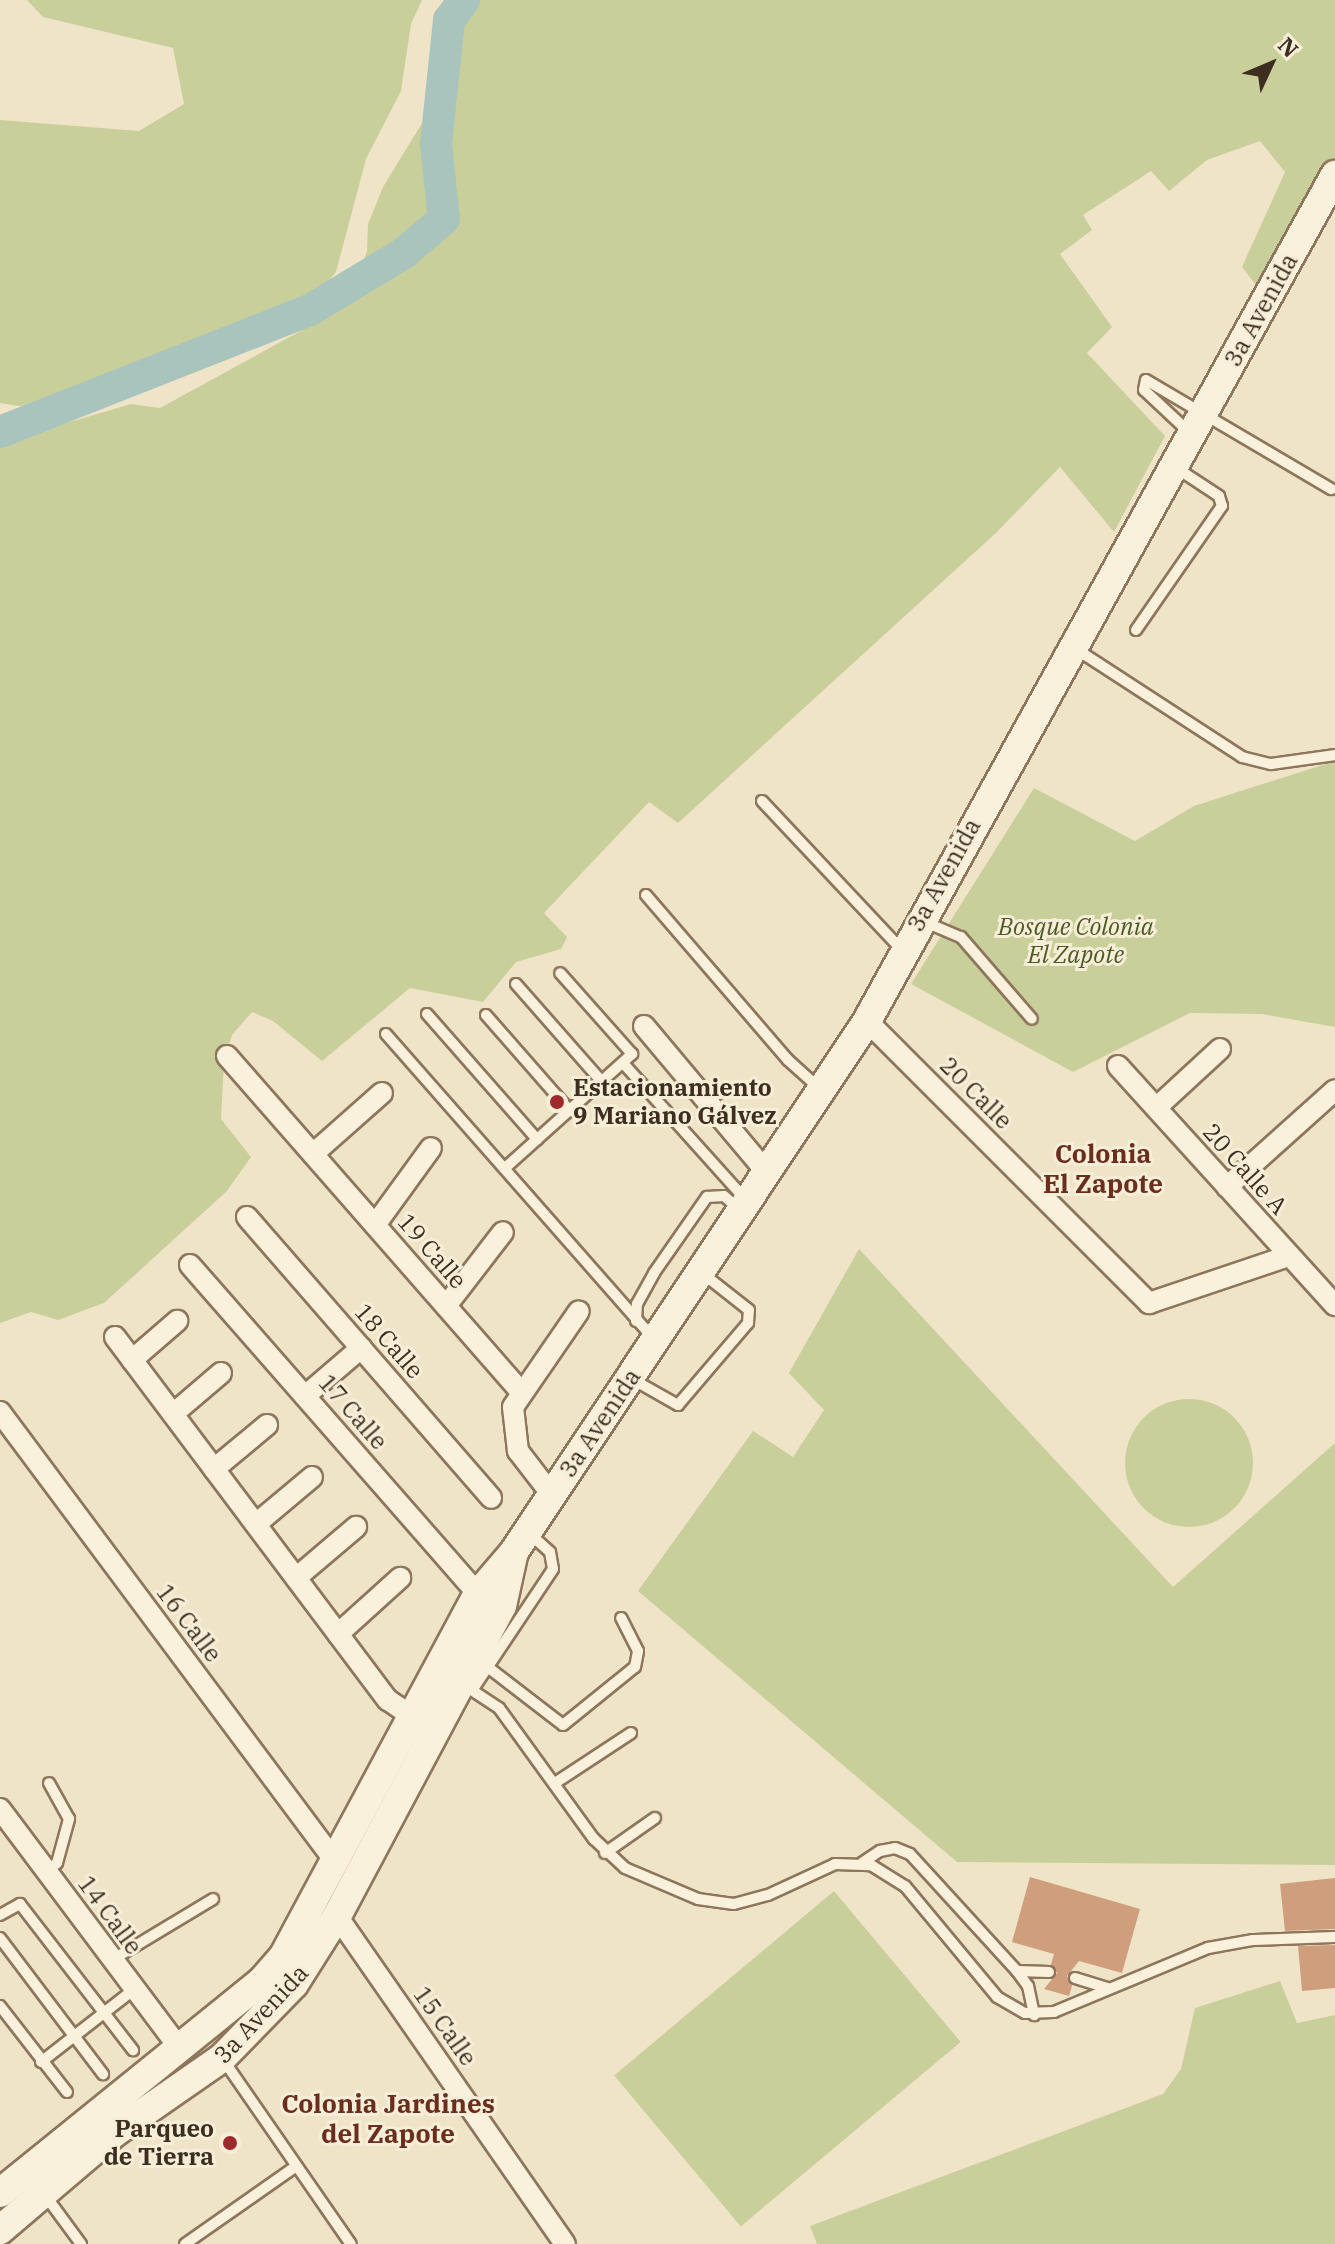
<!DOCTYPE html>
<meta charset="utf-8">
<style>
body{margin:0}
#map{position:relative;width:1335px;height:2244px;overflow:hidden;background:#f0e4c8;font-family:"IBM Plex Serif",serif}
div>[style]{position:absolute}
.green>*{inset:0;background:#c9cf9b;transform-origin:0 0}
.round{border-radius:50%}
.river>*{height:32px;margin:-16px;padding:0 16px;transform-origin:16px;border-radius:16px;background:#a9c4bc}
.building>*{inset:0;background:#cf9f7d}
.roads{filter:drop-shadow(2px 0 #8d765c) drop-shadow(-2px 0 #8d765c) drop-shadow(0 2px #8d765c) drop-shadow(0 -2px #8d765c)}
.lane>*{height:10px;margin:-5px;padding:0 5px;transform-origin:5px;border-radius:5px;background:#faf1dc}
.street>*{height:20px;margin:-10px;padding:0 10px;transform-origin:10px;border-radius:10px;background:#faf1dc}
.secondary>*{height:28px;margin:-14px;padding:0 14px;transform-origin:14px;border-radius:14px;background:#faf1dc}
.dots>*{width:22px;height:22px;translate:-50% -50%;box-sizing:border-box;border:4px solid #f7eed8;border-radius:50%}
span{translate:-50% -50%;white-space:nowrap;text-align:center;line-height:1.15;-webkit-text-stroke:6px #f7eed8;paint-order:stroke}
.street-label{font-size:24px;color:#3d2e20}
.park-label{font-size:24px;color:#4d5a26;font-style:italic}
.poi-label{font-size:24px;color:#3d2e20;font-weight:700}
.left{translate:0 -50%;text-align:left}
.right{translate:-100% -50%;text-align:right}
.neighbourhood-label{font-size:26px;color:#6b2e1e;font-weight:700}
.north{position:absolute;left:1231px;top:24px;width:80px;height:80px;-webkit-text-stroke:6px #f7eed8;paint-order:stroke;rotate:46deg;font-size:22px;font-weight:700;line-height:32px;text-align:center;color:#3d2e20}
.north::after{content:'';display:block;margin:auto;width:28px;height:36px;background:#3d2e20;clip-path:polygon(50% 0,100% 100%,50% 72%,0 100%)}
</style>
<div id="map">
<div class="green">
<div style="clip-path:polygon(27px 0,422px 0,411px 24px,401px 91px,366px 159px,336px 272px,314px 297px,287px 318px,138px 389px,43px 410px,0 403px,0 120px,139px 131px,184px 104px,173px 48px,43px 17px)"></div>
<div style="clip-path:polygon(459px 0,1335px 0,1335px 161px,1276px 271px,1256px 285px,1242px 267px,1285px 172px,1260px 141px,1207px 160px,1169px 191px,1151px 171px,1083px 215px,1092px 230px,1060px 254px,1112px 327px,1087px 353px,1165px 436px,1114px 532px,1060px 467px,997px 532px,678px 823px,649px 802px,544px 913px,567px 937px,561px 949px,516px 962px,483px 1002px,410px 988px,322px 1061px,273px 1021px,252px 1012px,232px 1035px,224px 1061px,221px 1119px,251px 1157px,227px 1191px,104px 1303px,58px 1320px,31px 1312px,0 1323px,0 427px,13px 431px,53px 427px,131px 404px,160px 408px,328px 316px,357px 280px,367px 251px,368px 224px,383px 187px,438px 97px,440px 64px)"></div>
<div style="clip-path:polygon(1335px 761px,1335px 1027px,1262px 1014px,1190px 1013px,1073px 1072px,911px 984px,1034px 788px,1135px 841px,1194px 806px)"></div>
<div style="clip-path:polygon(859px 1249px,1173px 1587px,1335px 1443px,1335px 1865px,957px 1862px,638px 1591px,753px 1431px,793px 1457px,824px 1410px,789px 1373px)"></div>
<div class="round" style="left:1125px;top:1399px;width:128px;height:128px"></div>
<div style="left:834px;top:1891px;width:197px;height:287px;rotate:50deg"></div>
<div style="clip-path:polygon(1280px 1981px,1297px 2023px,1335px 2015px,1335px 2244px,817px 2244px,810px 2226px,1163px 2094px,1181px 2069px,1195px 2008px)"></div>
</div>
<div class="river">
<div style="left:0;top:432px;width:333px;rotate:-21.5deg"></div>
<div style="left:310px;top:310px;width:110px;rotate:-31.2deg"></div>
<div style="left:404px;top:253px;width:52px;rotate:-40.4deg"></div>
<div style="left:444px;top:219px;width:75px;rotate:-96.1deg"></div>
<div style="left:436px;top:144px;width:125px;rotate:-84deg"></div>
<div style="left:449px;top:20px;width:25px;rotate:-53deg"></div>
</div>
<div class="building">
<div style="clip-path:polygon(1030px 1877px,1140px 1909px,1122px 1973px,1079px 1961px,1067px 1976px,1072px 1986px,1069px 1996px,1044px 1989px,1057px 1973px,1051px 1964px,1054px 1954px,1012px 1942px)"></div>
<div style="clip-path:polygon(1335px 1878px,1335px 1929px,1285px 1931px,1280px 1884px)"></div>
<div style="clip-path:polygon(1335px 1945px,1335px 1988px,1302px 1991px,1298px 1946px)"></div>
</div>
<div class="roads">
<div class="lane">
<div style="left:1190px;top:433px;width:63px;rotate:-136.9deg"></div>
<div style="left:1144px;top:390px;width:10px;rotate:-79deg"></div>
<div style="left:1146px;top:380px;width:215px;rotate:30.5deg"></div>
<div style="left:1136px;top:630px;width:151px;rotate:-55.3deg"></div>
<div style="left:1222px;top:506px;width:10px;rotate:-107deg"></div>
<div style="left:1219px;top:496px;width:53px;rotate:-146.6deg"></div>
<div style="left:1076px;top:649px;width:198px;rotate:33deg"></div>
<div style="left:1242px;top:757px;width:30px;rotate:14deg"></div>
<div style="left:1271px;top:764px;width:65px;rotate:-8deg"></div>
<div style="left:762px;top:801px;width:206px;rotate:46.8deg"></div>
<div style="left:646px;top:895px;width:218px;rotate:49.3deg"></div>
<div style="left:788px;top:1060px;width:42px;rotate:42.1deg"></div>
<div style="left:925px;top:922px;width:39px;rotate:23deg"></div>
<div style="left:961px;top:937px;width:108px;rotate:49.1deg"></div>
<div style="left:516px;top:984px;width:130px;rotate:48.7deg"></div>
<div style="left:427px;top:1014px;width:167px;rotate:48.7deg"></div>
<div style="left:486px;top:1015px;width:128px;rotate:48.8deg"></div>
<div style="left:386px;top:1034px;width:406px;rotate:48.7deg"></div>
<div style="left:623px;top:1063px;width:183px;rotate:48.1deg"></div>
<div style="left:505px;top:1168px;width:171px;rotate:-41.9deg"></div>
<div style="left:632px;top:1054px;width:108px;rotate:-131.6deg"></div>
<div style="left:636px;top:1321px;width:17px;rotate:-87deg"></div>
<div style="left:637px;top:1304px;width:35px;rotate:-61deg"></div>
<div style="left:654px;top:1273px;width:93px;rotate:-55.1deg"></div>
<div style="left:707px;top:1197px;width:17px;rotate:-3deg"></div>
<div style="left:724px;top:1196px;width:18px;rotate:41deg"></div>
<div style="left:632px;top:1379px;width:53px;rotate:29.5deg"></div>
<div style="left:678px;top:1405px;width:108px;rotate:-49.5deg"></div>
<div style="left:748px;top:1323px;width:13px;rotate:-86deg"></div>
<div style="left:749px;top:1310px;width:60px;rotate:-141.8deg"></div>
<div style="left:489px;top:1668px;width:93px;rotate:37.6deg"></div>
<div style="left:563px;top:1725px;width:92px;rotate:-38.9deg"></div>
<div style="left:635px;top:1667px;width:16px;rotate:-79deg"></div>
<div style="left:638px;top:1651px;width:37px;rotate:-117deg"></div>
<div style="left:464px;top:1685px;width:42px;rotate:33.3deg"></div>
<div style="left:499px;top:1708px;width:162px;rotate:54.1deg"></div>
<div style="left:594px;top:1839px;width:42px;rotate:43.1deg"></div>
<div style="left:625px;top:1868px;width:79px;rotate:23deg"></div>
<div style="left:698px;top:1899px;width:36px;rotate:8deg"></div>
<div style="left:734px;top:1904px;width:35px;rotate:-15deg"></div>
<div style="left:768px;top:1895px;width:74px;rotate:-24.8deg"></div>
<div style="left:835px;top:1864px;width:36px;rotate:2deg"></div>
<div style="left:871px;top:1865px;width:40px;rotate:32deg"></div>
<div style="left:905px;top:1886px;width:144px;rotate:50.3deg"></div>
<div style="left:997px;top:1997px;width:32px;rotate:30deg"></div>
<div style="left:1025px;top:2013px;width:29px;rotate:-2deg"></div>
<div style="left:1054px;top:2012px;width:167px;rotate:-22.6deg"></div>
<div style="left:1208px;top:1948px;width:46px;rotate:-10.1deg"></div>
<div style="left:1253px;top:1940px;width:82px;rotate:-2.1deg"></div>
<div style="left:473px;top:1689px;width:144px;rotate:-56.3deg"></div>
<div style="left:553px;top:1569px;width:17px;rotate:-100deg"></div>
<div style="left:550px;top:1552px;width:28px;rotate:-138deg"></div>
<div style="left:555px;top:1783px;width:91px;rotate:-33.3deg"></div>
<div style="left:605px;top:1853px;width:61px;rotate:-35deg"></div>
<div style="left:862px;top:1863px;width:22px;rotate:-34deg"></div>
<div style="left:880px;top:1851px;width:15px;rotate:-11deg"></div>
<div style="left:895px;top:1848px;width:16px;rotate:22deg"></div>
<div style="left:910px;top:1854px;width:159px;rotate:47.6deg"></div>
<div style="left:1017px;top:1971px;width:19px;rotate:54deg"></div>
<div style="left:1028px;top:1986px;width:30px;rotate:78deg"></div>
<div style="left:47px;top:1871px;width:13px;rotate:-39deg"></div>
<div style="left:57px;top:1863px;width:46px;rotate:-74.7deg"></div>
<div style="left:69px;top:1819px;width:41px;rotate:-119.1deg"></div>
<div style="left:0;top:1915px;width:23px;rotate:-29deg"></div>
<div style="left:20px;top:1904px;width:185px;rotate:52.3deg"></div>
<div style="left:0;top:1938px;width:171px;rotate:52.9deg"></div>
<div style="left:112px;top:1960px;width:118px;rotate:-31.1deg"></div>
<div style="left:1017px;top:1971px;width:32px;rotate:2deg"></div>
<div style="left:1075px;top:1978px;width:34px;rotate:17deg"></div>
<div style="left:0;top:2006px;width:109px;rotate:52.1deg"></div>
<div style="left:222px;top:2058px;width:226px;rotate:55.3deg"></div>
<div style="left:41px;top:2062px;width:115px;rotate:-38deg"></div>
<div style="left:45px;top:2195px;width:61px;rotate:53.7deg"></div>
<div style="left:185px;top:2244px;width:134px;rotate:-35deg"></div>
</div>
<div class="street">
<div style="left:867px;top:1021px;width:399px;rotate:45deg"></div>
<div style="left:1149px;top:1303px;width:148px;rotate:-18.6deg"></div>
<div style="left:644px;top:1026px;width:193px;rotate:50deg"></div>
<div style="left:227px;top:1056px;width:445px;rotate:48.8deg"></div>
<div style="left:1118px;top:1066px;width:323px;rotate:47.8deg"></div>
<div style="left:1156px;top:1108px;width:87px;rotate:-42.7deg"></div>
<div style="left:313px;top:1154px;width:92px;rotate:-41.5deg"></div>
<div style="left:1227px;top:1187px;width:145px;rotate:-41.9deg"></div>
<div style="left:247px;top:1217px;width:372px;rotate:49deg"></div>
<div style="left:375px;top:1225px;width:95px;rotate:-54deg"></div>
<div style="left:190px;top:1265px;width:437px;rotate:48.8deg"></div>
<div style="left:446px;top:1306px;width:93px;rotate:-52.4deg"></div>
<div style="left:115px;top:1337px;width:454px;rotate:53.1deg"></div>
<div style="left:388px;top:1700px;width:29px;rotate:34deg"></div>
<div style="left:132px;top:1360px;width:60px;rotate:-40.9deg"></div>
<div style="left:305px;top:1396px;width:74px;rotate:-40.6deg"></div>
<div style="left:0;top:1412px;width:564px;rotate:53.29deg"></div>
<div style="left:173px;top:1414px;width:63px;rotate:-40.5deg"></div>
<div style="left:214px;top:1469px;width:69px;rotate:-39.7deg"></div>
<div style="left:552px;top:1495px;width:56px;rotate:-127.7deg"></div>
<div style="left:518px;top:1451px;width:44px;rotate:-96.5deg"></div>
<div style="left:513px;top:1407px;width:116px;rotate:-55.5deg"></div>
<div style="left:256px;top:1524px;width:73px;rotate:-40deg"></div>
<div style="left:296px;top:1578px;width:79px;rotate:-40.4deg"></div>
<div style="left:338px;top:1634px;width:84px;rotate:-42.1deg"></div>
<div style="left:0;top:1809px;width:300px;rotate:53.1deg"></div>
<div style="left:337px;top:1916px;width:399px;rotate:55.2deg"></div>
</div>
<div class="secondary">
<div style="left:0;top:2193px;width:336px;rotate:-39deg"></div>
<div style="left:261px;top:1982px;width:33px;rotate:-49deg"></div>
<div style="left:283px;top:1957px;width:412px;rotate:-61.8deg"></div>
<div style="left:478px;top:1594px;width:55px;rotate:-49.4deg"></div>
<div style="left:514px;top:1552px;width:638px;rotate:-56.38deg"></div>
<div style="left:867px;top:1021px;width:967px;rotate:-61.05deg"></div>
<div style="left:0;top:2230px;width:150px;rotate:-40.4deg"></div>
<div style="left:114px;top:2133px;width:131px;rotate:-34.8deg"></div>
<div style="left:222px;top:2058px;width:103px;rotate:-45.8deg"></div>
<div style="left:294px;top:1984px;width:80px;rotate:-57.7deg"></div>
<div style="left:337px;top:1916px;width:351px;rotate:-62deg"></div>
<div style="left:502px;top:1606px;width:51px;rotate:-77.6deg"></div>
</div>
</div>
<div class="dots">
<div style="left:557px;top:1102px;background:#9e2a2b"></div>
<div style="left:230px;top:2143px;background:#9e2a2b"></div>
</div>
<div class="street-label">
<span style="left:1261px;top:310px;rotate:-61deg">3a Avenida</span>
<span style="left:944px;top:875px;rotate:-61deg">3a Avenida</span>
<span style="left:976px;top:1093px;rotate:45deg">20 Calle</span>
<span style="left:1245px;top:1169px;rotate:48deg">20 Calle A</span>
<span style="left:432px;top:1251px;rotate:49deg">19 Calle</span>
<span style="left:389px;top:1341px;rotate:49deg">18 Calle</span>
<span style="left:353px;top:1412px;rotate:49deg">17 Calle</span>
<span style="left:600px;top:1423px;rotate:-56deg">3a Avenida</span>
<span style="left:189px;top:1623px;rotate:53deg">16 Calle</span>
<span style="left:110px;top:1915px;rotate:54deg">14 Calle</span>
<span style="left:261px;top:2014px;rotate:-47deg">3a Avenida</span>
<span style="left:445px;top:2026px;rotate:55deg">15 Calle</span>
</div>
<div class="park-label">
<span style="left:1076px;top:941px">Bosque Colonia<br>El Zapote</span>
</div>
<div class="poi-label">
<span class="left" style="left:573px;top:1102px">Estacionamiento<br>9 Mariano Gálvez</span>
<span class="right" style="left:214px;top:2143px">Parqueo<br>de Tierra</span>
</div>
<div class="neighbourhood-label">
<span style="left:1103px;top:1169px">Colonia<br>El Zapote</span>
<span style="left:388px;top:2119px">Colonia Jardines<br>del Zapote</span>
</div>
<div class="north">N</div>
</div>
